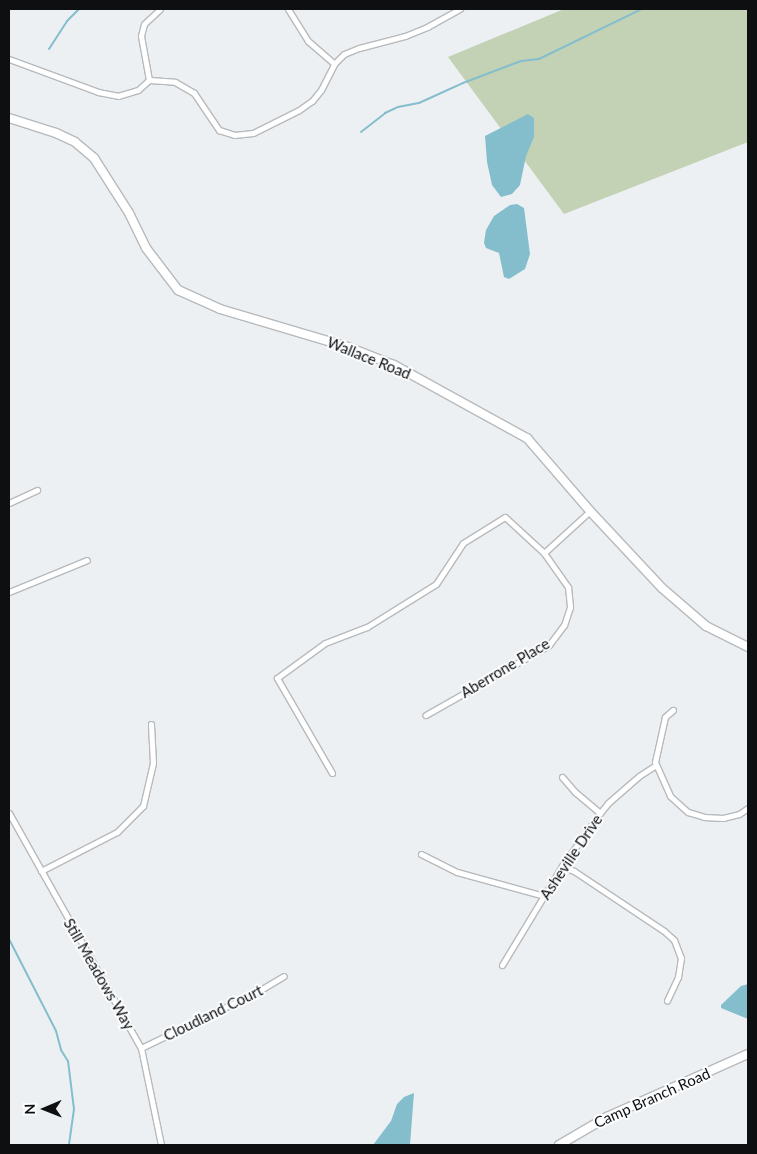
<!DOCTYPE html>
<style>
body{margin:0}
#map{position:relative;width:757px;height:1154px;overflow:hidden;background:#ecf0f3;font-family:Lato,sans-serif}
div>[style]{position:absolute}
.green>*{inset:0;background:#c3d2b4}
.water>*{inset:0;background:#84becd}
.stream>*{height:2px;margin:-1px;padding:0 1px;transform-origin:1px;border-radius:1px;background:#84becd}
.roads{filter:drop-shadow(1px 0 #b7babd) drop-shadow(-1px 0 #b7babd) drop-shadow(0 1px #b7babd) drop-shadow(0 -1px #b7babd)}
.street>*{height:5px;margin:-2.5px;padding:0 2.5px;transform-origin:2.5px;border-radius:2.5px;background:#fff}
.secondary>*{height:8px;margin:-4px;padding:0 4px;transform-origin:4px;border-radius:4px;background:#fff}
span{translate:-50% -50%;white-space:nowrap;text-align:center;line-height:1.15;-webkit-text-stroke:4px #fcfdfe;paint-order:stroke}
.street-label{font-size:15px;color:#0e0f10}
.frame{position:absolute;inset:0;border:10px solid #0e0f10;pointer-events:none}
.north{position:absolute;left:20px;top:1084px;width:50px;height:50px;-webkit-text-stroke:4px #fcfdfe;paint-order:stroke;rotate:269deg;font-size:14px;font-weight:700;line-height:20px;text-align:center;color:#0e0f10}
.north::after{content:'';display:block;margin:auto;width:18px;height:22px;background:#0e0f10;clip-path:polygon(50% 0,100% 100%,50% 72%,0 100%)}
</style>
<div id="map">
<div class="green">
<div style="clip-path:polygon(564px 9px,748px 9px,748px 142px,564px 214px,448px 57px)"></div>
</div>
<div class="water">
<div style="clip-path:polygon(528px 114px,534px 118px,534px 137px,526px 156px,520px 185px,512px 194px,501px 197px,492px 185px,487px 162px,485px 136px)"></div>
<div style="clip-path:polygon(517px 204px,524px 208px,530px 254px,525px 269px,509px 279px,504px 277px,499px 253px,486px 248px,484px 243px,486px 230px,494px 216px,510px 205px)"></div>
<div style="clip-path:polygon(748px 984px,748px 1019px,721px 1008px,721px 1005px,741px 986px)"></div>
<div style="clip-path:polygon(414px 1093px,410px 1145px,373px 1145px,391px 1121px,397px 1104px,404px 1097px)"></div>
</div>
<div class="stream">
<div style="left:49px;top:49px;width:33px;rotate:-57deg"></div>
<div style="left:67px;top:21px;width:17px;rotate:-45deg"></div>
<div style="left:361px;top:132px;width:31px;rotate:-38deg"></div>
<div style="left:385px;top:113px;width:14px;rotate:-25deg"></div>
<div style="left:398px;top:107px;width:21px;rotate:-11deg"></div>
<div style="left:419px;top:103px;width:48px;rotate:-24.4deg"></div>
<div style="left:463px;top:83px;width:62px;rotate:-20.8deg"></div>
<div style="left:521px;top:61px;width:18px;rotate:-6deg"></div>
<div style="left:539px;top:59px;width:114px;rotate:-25.9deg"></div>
<div style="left:9px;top:939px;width:103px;rotate:62.9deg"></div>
<div style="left:56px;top:1031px;width:20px;rotate:75deg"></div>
<div style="left:61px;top:1050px;width:13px;rotate:58deg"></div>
<div style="left:68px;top:1061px;width:48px;rotate:82.9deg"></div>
<div style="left:74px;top:1109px;width:36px;rotate:98deg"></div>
</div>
<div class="roads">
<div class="street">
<div style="left:288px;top:9px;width:38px;rotate:58deg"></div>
<div style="left:308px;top:41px;width:35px;rotate:41deg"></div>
<div style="left:9px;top:59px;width:95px;rotate:20.3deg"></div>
<div style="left:98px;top:92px;width:20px;rotate:11deg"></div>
<div style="left:118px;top:96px;width:21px;rotate:-17deg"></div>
<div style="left:138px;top:90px;width:15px;rotate:-42deg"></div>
<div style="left:149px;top:80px;width:26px;rotate:4deg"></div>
<div style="left:175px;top:82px;width:22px;rotate:30deg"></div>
<div style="left:194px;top:93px;width:45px;rotate:56deg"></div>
<div style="left:219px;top:130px;width:16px;rotate:18deg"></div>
<div style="left:234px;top:135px;width:19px;rotate:-6deg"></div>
<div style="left:253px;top:133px;width:51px;rotate:-26.6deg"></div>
<div style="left:299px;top:110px;width:16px;rotate:-35deg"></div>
<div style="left:312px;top:101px;width:14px;rotate:-51deg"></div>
<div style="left:321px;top:90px;width:29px;rotate:-63deg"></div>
<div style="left:334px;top:64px;width:14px;rotate:-45deg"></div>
<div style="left:344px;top:54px;width:16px;rotate:-22deg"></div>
<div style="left:359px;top:48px;width:48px;rotate:-14.6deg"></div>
<div style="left:405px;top:36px;width:24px;rotate:-22deg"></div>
<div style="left:427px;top:27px;width:38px;rotate:-29deg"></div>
<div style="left:149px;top:80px;width:45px;rotate:-100.3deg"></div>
<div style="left:141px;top:36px;width:12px;rotate:-76deg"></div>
<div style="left:144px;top:24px;width:22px;rotate:-43deg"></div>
<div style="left:9px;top:503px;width:31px;rotate:-25deg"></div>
<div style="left:544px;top:553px;width:62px;rotate:-42.4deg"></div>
<div style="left:9px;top:592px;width:84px;rotate:-22.3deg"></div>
<div style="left:673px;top:710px;width:11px;rotate:139deg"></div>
<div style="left:665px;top:717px;width:46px;rotate:102.5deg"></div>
<div style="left:655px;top:762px;width:37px;rotate:66deg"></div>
<div style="left:670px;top:796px;width:24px;rotate:42deg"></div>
<div style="left:688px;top:812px;width:17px;rotate:17deg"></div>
<div style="left:704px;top:817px;width:19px;rotate:3deg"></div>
<div style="left:723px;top:818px;width:16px;rotate:-14deg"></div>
<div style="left:739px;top:814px;width:11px;rotate:-34deg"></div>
<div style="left:332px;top:773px;width:110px;rotate:-120.1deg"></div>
<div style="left:277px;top:678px;width:59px;rotate:-36.1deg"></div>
<div style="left:325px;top:643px;width:45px;rotate:-20.9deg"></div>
<div style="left:367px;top:627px;width:81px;rotate:-31.9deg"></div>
<div style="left:436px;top:584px;width:49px;rotate:-56.6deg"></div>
<div style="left:463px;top:543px;width:49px;rotate:-31.8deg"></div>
<div style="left:505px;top:517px;width:53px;rotate:42.7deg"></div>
<div style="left:544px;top:553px;width:42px;rotate:54.8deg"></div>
<div style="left:568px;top:587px;width:20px;rotate:84deg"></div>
<div style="left:570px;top:607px;width:19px;rotate:108deg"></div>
<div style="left:564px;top:625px;width:25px;rotate:127deg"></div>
<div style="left:549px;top:645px;width:142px;rotate:150.4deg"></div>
<div style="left:562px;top:777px;width:20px;rotate:49deg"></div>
<div style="left:575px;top:792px;width:33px;rotate:40deg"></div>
<div style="left:9px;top:813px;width:270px;rotate:60.7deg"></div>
<div style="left:141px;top:1048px;width:99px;rotate:78.3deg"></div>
<div style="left:421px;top:854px;width:40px;rotate:26.6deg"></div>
<div style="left:457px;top:872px;width:90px;rotate:15.4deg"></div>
<div style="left:562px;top:866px;width:13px;rotate:23deg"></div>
<div style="left:574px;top:871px;width:108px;rotate:33.7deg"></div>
<div style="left:664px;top:931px;width:13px;rotate:42deg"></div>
<div style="left:674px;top:940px;width:19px;rotate:69deg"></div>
<div style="left:681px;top:958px;width:19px;rotate:99deg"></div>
<div style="left:678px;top:977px;width:26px;rotate:115deg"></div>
<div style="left:41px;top:871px;width:85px;rotate:-27.2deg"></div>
<div style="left:117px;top:832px;width:37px;rotate:-45deg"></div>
<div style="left:143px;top:806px;width:44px;rotate:-76.9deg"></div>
<div style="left:153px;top:763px;width:39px;rotate:-93deg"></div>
<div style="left:502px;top:965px;width:116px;rotate:-58.8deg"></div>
<div style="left:562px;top:866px;width:65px;rotate:-54.4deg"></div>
<div style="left:600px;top:813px;width:13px;rotate:-51deg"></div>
<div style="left:608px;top:803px;width:41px;rotate:-41.1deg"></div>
<div style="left:639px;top:776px;width:20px;rotate:-33deg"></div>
<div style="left:141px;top:1048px;width:129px;rotate:-25.8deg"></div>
<div style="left:257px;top:992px;width:31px;rotate:-31deg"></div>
</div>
<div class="secondary">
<div style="left:9px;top:118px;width:49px;rotate:17.7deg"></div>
<div style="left:56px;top:133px;width:21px;rotate:25deg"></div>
<div style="left:75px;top:142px;width:25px;rotate:40deg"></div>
<div style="left:94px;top:158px;width:65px;rotate:57.5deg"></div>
<div style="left:129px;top:213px;width:39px;rotate:64deg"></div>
<div style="left:146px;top:248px;width:53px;rotate:52.7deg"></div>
<div style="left:178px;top:290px;width:46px;rotate:24.3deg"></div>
<div style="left:220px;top:309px;width:134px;rotate:16.5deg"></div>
<div style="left:348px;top:347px;width:49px;rotate:21.4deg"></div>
<div style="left:394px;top:365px;width:152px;rotate:28.8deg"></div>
<div style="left:527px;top:438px;width:96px;rotate:49.2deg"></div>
<div style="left:590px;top:511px;width:105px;rotate:46.9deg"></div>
<div style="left:662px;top:588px;width:58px;rotate:40.8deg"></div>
<div style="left:706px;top:626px;width:47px;rotate:26.6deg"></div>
<div style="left:559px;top:1145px;width:56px;rotate:-30.3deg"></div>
<div style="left:607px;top:1117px;width:154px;rotate:-24.1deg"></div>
</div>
</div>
<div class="street-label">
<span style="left:369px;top:358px;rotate:22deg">Wallace Road</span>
<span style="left:505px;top:668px;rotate:-31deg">Aberrone Place</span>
<span style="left:571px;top:857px;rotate:-56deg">Asheville Drive</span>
<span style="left:99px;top:974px;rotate:60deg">Still Meadows Way</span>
<span style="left:213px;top:1013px;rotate:-26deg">Cloudland Court</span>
<span style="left:652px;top:1098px;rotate:-24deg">Camp Branch Road</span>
</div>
<div class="frame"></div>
<div class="north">N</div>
</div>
